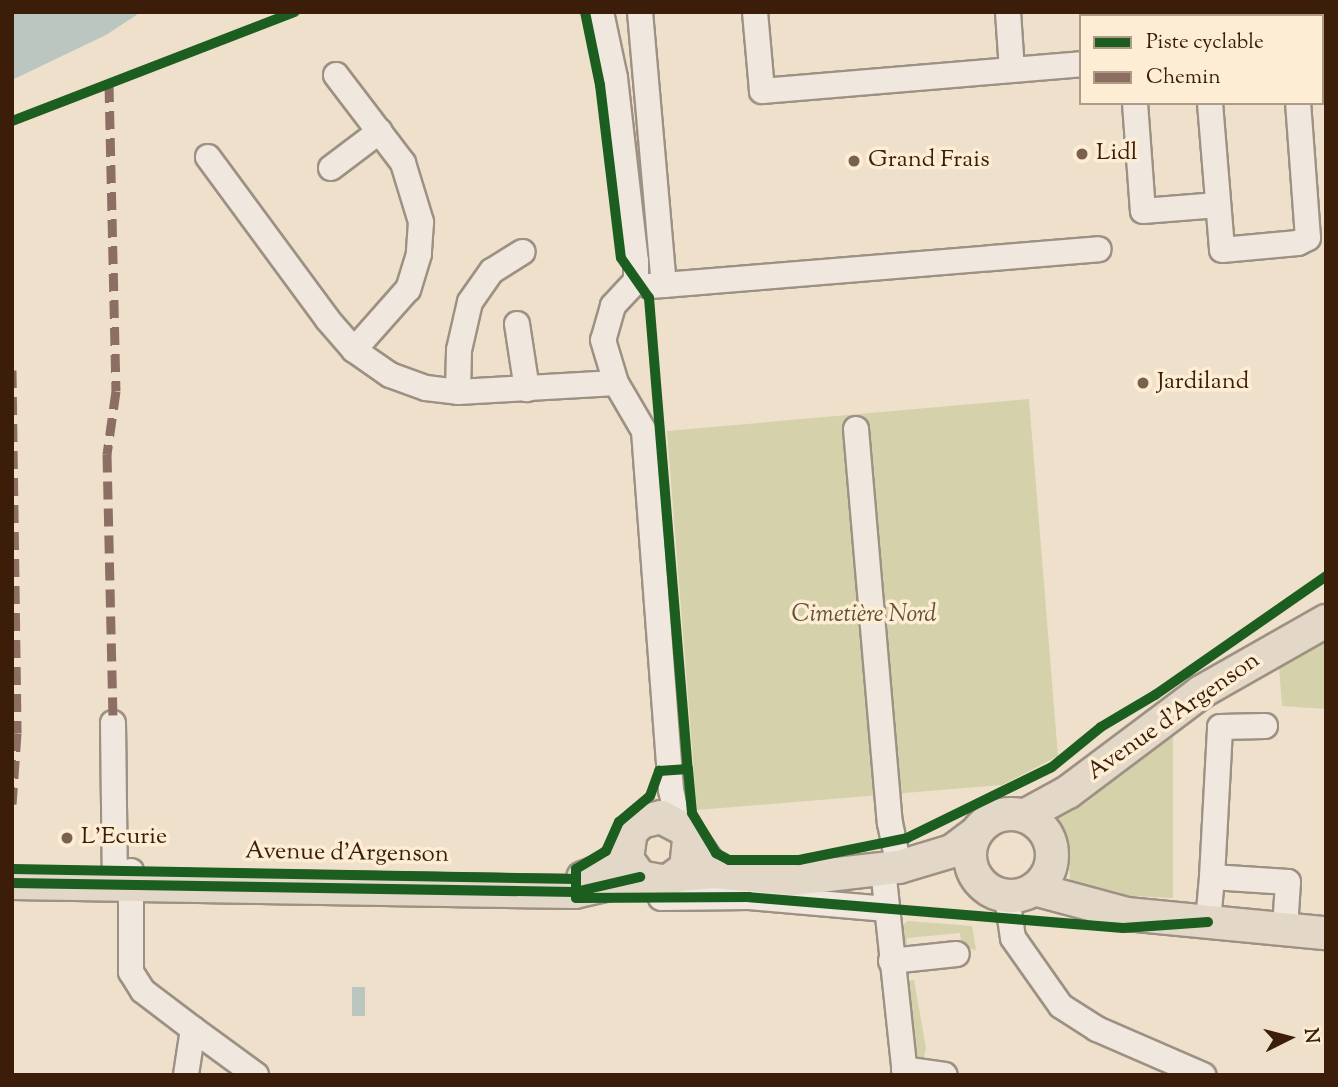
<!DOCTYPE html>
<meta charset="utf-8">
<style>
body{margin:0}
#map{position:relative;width:1338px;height:1087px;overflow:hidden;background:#eee0cb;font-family:"Sorts Mill Goudy",serif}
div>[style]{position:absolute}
.green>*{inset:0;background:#d5d1aa}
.water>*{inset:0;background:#bbc6c0;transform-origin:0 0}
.roads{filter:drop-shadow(2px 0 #9d9183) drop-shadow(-2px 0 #9d9183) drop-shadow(0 2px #9d9183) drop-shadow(0 -2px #9d9183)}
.minor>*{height:24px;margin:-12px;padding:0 12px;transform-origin:12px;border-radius:12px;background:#f0e8de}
.major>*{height:32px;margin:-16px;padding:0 16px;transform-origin:16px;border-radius:16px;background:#e3d8c8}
.major>.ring{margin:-16px;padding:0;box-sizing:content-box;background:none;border:32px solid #e3d8c8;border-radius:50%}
.quiet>*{height:9px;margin-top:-4.5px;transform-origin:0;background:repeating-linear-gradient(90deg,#8d6e63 0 18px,transparent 0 27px)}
.cycleway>*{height:10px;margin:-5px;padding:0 5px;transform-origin:5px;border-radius:5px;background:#1b5e20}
.dots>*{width:19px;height:19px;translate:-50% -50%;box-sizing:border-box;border:4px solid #fdedd4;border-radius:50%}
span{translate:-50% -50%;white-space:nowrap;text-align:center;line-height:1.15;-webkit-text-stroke:7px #fdedd4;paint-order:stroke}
.poi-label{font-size:24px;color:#3b1d0a}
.left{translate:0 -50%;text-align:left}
.park-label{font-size:24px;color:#634f32;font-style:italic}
.street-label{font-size:24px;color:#3b1d0a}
.frame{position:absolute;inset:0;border:14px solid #3b1d0a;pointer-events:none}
.legend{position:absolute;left:1079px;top:14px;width:245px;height:91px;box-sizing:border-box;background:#fdedd4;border:2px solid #af9a83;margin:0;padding:9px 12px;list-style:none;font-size:21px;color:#3b1d0a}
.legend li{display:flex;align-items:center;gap:14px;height:35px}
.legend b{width:35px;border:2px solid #af9a83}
.north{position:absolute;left:1254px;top:1003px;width:70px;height:70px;-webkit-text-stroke:5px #fdedd4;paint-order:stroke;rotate:84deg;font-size:19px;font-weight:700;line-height:28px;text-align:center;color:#3b1d0a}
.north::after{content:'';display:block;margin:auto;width:24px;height:32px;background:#3b1d0a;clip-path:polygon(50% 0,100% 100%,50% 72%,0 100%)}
</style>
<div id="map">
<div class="green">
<div style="clip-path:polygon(1029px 399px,1058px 756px,1002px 785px,697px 810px,667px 431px)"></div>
<div style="clip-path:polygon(1326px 629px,1326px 709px,1282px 706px,1279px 666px,1173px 732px,1173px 898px,1107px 895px,1070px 882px,1068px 845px,1056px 814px,1137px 753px)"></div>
<div style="clip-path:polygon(908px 921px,972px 926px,976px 950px,962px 947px,960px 933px,907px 938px,907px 952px,899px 953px,894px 932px)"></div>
<div style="clip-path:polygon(914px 980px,926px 1048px,922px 1064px,910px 1052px,906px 981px)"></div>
</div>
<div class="water">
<div style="clip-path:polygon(12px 12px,141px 12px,106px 35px,12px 80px)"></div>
<div style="left:365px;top:987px;width:29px;height:13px;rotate:90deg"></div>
</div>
<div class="roads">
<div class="minor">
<div style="left:601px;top:12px;width:67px;rotate:78deg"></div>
<div style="left:615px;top:78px;width:184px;rotate:83.5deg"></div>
<div style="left:636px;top:261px;width:20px;rotate:90deg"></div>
<div style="left:636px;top:281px;width:34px;rotate:133deg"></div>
<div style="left:613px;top:306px;width:35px;rotate:106deg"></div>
<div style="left:603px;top:340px;width:45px;rotate:73.2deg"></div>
<div style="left:616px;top:383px;width:56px;rotate:59.7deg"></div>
<div style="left:644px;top:431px;width:360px;rotate:85.7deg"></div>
<div style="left:671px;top:790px;width:36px;rotate:77deg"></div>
<div style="left:640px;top:12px;width:274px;rotate:85deg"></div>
<div style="left:664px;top:285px;width:15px;rotate:176deg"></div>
<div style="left:755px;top:12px;width:79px;rotate:84.9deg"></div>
<div style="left:762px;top:91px;width:320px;rotate:-4.8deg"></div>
<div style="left:1008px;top:12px;width:58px;rotate:86.1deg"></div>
<div style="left:1133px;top:12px;width:4px;rotate:90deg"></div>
<div style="left:1271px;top:12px;width:4px;rotate:76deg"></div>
<div style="left:1230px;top:16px;width:4px;rotate:-90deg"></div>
<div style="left:336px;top:75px;width:111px;rotate:52.7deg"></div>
<div style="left:403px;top:163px;width:62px;rotate:73deg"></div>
<div style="left:421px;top:222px;width:32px;rotate:94deg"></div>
<div style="left:419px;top:254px;width:37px;rotate:107deg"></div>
<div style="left:408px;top:289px;width:81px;rotate:131.5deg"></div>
<div style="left:1135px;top:103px;width:108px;rotate:85.8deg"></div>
<div style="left:1143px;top:211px;width:75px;rotate:-4.6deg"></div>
<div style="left:1210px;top:103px;width:147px;rotate:85.3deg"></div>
<div style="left:1222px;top:250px;width:76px;rotate:-5.3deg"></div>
<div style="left:1298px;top:243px;width:11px;rotate:-27deg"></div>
<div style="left:1308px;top:238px;width:135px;rotate:-94.2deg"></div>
<div style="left:208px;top:157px;width:202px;rotate:53.6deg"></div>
<div style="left:328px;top:320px;width:40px;rotate:49deg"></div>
<div style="left:354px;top:350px;width:44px;rotate:34.8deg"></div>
<div style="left:390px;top:375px;width:38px;rotate:20deg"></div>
<div style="left:426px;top:388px;width:32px;rotate:7deg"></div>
<div style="left:458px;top:392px;width:158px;rotate:-3.3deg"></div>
<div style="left:331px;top:168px;width:61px;rotate:-37.1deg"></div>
<div style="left:664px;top:285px;width:436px;rotate:-4.7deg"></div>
<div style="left:517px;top:324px;width:66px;rotate:81.3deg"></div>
<div style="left:458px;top:392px;width:42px;rotate:-88.6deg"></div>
<div style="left:459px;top:350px;width:49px;rotate:-77.1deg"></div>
<div style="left:470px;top:302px;width:38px;rotate:-55deg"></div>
<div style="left:492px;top:271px;width:36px;rotate:-32deg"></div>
<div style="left:856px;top:429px;width:395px;rotate:85.1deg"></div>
<div style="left:890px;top:823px;width:45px;rotate:78.4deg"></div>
<div style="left:113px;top:723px;width:162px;rotate:89.3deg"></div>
<div style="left:883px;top:869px;width:207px;rotate:83.9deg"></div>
<div style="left:131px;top:871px;width:101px;rotate:90deg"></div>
<div style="left:131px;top:972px;width:22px;rotate:58deg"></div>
<div style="left:143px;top:991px;width:63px;rotate:37.2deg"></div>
<div style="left:193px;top:1029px;width:47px;rotate:98.7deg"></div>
<div style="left:1212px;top:877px;width:150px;rotate:-86.9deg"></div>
<div style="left:1220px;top:727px;width:45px;rotate:-1.3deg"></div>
<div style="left:1007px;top:897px;width:41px;rotate:81.7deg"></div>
<div style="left:1013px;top:938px;width:83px;rotate:54.8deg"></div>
<div style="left:1061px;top:1006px;width:43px;rotate:32.6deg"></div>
<div style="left:1097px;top:1029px;width:116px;rotate:23.5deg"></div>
<div style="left:661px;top:898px;width:88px;rotate:-0.7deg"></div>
<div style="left:749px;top:897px;width:138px;rotate:5deg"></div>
<div style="left:1208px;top:922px;width:45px;rotate:-84.9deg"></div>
<div style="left:1212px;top:877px;width:76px;rotate:3.8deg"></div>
<div style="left:1288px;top:882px;width:47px;rotate:93.7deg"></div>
<div style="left:891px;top:961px;width:66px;rotate:-6.1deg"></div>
<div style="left:193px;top:1029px;width:78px;rotate:36.1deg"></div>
<div style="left:904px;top:1069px;width:41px;rotate:8.3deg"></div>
</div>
<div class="major">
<div class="ring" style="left:970px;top:814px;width:50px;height:50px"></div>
<div style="left:1024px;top:816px;width:50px;rotate:-28.6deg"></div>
<div style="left:1068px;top:792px;width:166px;rotate:-36.9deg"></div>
<div style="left:1201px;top:692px;width:144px;rotate:-29.6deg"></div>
<div style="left:689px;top:840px;width:28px;rotate:96deg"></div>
<div style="left:686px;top:868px;width:24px;rotate:144deg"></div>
<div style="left:667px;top:882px;width:27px;rotate:-170deg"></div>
<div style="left:640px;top:877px;width:22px;rotate:-126deg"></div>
<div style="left:627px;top:859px;width:27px;rotate:-82deg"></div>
<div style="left:631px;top:832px;width:14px;rotate:-45deg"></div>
<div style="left:641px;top:822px;width:21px;rotate:-14deg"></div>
<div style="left:661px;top:817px;width:26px;rotate:28deg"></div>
<div style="left:684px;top:829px;width:52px;rotate:55.1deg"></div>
<div style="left:679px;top:875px;width:35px;rotate:-5deg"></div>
<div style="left:714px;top:872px;width:79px;rotate:5.1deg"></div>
<div style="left:793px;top:879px;width:107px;rotate:-6.5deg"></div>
<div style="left:899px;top:867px;width:55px;rotate:-16.8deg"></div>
<div style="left:952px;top:851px;width:30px;rotate:-37deg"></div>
<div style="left:583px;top:878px;width:22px;rotate:-21deg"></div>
<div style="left:604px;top:870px;width:28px;rotate:-39deg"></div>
<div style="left:12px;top:883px;width:563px;rotate:0.92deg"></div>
<div style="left:575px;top:892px;width:67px;rotate:-13deg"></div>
<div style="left:1034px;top:889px;width:96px;rotate:15deg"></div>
<div style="left:1127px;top:914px;width:200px;rotate:5.5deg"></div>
</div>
</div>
<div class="quiet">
<div style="left:109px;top:84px;width:307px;rotate:88.7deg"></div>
<div style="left:116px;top:391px;width:64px;rotate:98.1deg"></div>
<div style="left:107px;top:454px;width:269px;rotate:88.7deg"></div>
<div style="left:12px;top:370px;width:363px;rotate:89.2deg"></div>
<div style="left:17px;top:733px;width:71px;rotate:94deg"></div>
</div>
<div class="cycleway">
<div style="left:585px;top:12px;width:75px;rotate:78.4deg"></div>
<div style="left:600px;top:85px;width:174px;rotate:83.1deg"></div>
<div style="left:621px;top:258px;width:49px;rotate:55deg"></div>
<div style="left:649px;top:298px;width:473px;rotate:85.3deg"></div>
<div style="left:12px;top:121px;width:303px;rotate:-21.1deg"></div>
<div style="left:12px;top:869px;width:564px;rotate:1.02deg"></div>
<div style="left:12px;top:883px;width:563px;rotate:0.92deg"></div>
<div style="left:575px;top:892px;width:67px;rotate:-13deg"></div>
<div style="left:1208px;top:922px;width:85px;rotate:176deg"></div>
<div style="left:1123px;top:928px;width:375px;rotate:-175.3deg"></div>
<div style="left:749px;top:897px;width:173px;rotate:179.7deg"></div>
<div style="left:576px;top:898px;width:29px;rotate:-90deg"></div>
<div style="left:576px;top:869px;width:35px;rotate:-31deg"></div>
<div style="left:606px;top:851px;width:32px;rotate:-66deg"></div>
<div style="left:619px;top:822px;width:40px;rotate:-40deg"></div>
<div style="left:650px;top:796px;width:27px;rotate:-70deg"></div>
<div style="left:659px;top:771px;width:29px;rotate:-4deg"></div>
<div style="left:688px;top:769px;width:44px;rotate:84.8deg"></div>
<div style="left:692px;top:813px;width:47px;rotate:59deg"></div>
<div style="left:716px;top:853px;width:15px;rotate:28deg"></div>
<div style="left:729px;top:860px;width:70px"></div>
<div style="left:799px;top:860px;width:110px;rotate:-11.5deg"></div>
<div style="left:907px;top:838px;width:161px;rotate:-26.1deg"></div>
<div style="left:1052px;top:767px;width:63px;rotate:-39.2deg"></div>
<div style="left:1101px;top:727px;width:63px;rotate:-30.7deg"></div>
<div style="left:1155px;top:695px;width:208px;rotate:-34.8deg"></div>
</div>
<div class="dots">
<div style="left:1082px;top:154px;background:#7a614e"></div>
<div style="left:854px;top:161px;background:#7a614e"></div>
<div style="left:1143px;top:383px;background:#7a614e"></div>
<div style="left:67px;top:838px;background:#7a614e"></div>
</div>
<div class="poi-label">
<span class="left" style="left:1096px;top:154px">Lidl</span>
<span class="left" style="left:868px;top:161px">Grand Frais</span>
<span class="left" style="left:1157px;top:383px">Jardiland</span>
<span class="left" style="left:81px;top:838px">L'Ecurie</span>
</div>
<div class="park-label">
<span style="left:864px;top:616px">Cimetière Nord</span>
</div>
<div class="street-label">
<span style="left:1174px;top:717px;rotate:-35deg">Avenue d'Argenson</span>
<span style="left:347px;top:854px;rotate:1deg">Avenue d'Argenson</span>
</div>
<div class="frame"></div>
<ul class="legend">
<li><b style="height:9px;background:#1b5e20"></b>Piste cyclable</li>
<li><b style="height:9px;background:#8d6e63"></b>Chemin</li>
</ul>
<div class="north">N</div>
</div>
